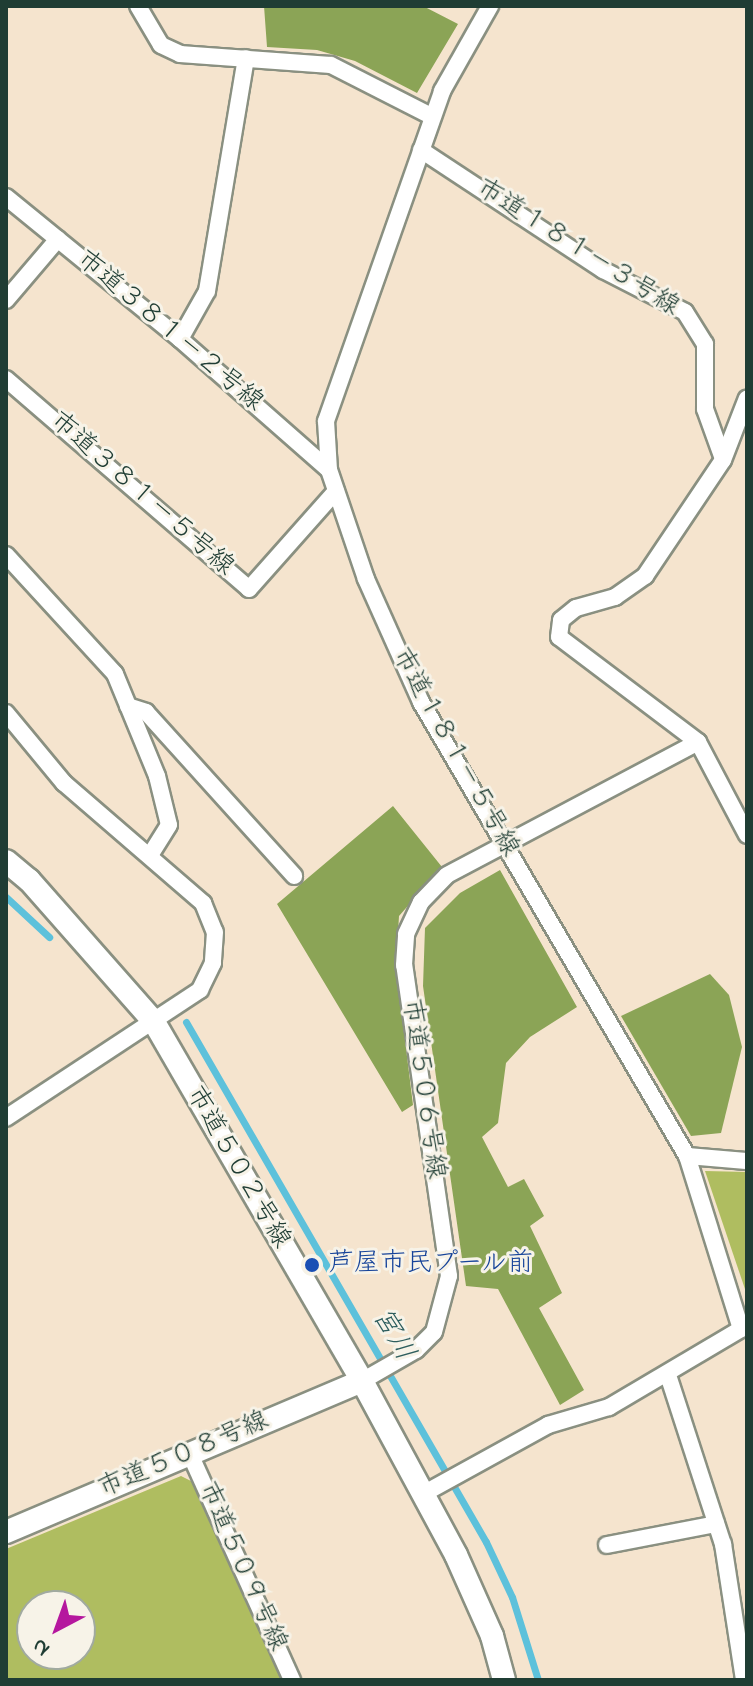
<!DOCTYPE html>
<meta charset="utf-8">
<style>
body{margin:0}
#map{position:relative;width:753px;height:1686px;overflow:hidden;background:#f5e4ce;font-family:"Indie Flower","Klee One",sans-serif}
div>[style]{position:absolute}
.green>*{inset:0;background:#afbd60}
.forest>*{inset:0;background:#8ba456}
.stream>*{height:7px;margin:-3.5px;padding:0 3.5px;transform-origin:3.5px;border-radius:3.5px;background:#5dc1db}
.roads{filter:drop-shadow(2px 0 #8a9081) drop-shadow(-2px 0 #8a9081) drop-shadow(0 2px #8a9081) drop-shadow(0 -2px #8a9081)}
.minor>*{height:16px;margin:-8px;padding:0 8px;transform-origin:8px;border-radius:8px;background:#fff}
.tertiary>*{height:22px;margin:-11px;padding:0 11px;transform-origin:11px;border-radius:11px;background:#fff}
.dots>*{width:22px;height:22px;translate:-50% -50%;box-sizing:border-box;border:4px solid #f7f3e8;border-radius:50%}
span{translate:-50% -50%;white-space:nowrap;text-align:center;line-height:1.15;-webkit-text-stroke:6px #f7f3e8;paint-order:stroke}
.street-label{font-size:26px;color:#1f3d34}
.transit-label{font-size:26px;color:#164399}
.left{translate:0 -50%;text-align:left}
.water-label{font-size:28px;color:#2e5e5e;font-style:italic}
.frame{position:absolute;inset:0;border:8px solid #1f3d34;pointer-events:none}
.north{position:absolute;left:16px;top:1590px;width:80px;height:80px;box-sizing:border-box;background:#f7f3e8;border:2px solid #a1aaa0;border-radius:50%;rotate:221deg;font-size:22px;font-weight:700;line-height:32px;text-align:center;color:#1f3d34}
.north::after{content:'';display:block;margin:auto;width:28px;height:36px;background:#b5179e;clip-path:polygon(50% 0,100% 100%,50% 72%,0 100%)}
</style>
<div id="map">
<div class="green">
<div style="clip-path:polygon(705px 1171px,747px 1172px,747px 1295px)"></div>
<div style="clip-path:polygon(evenodd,181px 1476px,195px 1483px,284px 1680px,6px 1680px,6px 1549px,181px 1476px,32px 1606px,80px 1606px,80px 1654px,32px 1654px,32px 1606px)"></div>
</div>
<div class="forest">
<div style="clip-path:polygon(264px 6px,423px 6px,458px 24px,417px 93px,355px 61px,317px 50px,267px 47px)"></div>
<div style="clip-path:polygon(393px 806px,442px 867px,399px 916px,396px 967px,413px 1105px,402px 1112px,277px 904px)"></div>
<div style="clip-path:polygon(500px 870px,577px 1007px,530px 1037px,506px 1063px,498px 1123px,482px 1137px,508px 1187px,524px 1179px,544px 1216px,530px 1226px,562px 1293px,539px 1308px,584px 1390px,560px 1405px,498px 1289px,466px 1286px,423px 986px,425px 928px,460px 893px)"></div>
<div style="clip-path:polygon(710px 974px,729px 995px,742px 1047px,721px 1133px,691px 1136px,621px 1016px)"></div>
</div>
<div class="stream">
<div style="left:6px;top:897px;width:59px;rotate:42.9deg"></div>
<div style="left:186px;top:1022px;width:600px;rotate:60.02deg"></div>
<div style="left:486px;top:1542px;width:61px;rotate:64.7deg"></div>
<div style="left:512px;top:1597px;width:87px;rotate:72.6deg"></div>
</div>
<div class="roads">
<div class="minor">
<div style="left:138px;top:6px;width:45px;rotate:59.5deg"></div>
<div style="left:161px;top:45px;width:21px;rotate:25deg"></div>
<div style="left:180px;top:54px;width:151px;rotate:4.2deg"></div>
<div style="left:331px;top:65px;width:114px;rotate:27deg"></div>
<div style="left:421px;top:150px;width:218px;rotate:33.4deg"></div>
<div style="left:603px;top:270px;width:92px;rotate:27.1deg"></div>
<div style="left:685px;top:312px;width:38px;rotate:58deg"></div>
<div style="left:705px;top:344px;width:65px;rotate:90deg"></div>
<div style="left:705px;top:409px;width:53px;rotate:70.2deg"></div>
<div style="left:6px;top:197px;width:225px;rotate:39.2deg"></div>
<div style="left:180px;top:339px;width:198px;rotate:41.3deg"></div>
<div style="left:6px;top:300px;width:80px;rotate:-49.6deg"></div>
<div style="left:180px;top:339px;width:55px;rotate:-60.6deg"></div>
<div style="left:207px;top:291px;width:236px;rotate:-80.5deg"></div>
<div style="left:6px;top:379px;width:321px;rotate:40.8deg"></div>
<div style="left:249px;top:589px;width:131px;rotate:-48.4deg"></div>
<div style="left:6px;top:555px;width:161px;rotate:47.5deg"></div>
<div style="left:115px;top:674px;width:110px;rotate:67.6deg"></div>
<div style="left:157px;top:776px;width:50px;rotate:76.2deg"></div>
<div style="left:169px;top:825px;width:34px;rotate:122deg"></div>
<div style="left:128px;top:706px;width:19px;rotate:18deg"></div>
<div style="left:146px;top:712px;width:221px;rotate:47.9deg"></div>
<div style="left:6px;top:713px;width:91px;rotate:50.4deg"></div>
<div style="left:64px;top:783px;width:184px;rotate:40.8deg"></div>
<div style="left:203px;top:903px;width:31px;rotate:68deg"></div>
<div style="left:215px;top:932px;width:31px;rotate:94deg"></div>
<div style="left:213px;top:963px;width:30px;rotate:116deg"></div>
<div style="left:200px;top:990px;width:232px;rotate:146.6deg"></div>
<div style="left:698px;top:742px;width:174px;rotate:-142.9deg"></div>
<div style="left:559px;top:637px;width:17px;rotate:-83deg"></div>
<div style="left:561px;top:620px;width:19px;rotate:-39deg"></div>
<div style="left:576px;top:608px;width:41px;rotate:-15.8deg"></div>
<div style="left:615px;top:597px;width:37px;rotate:-35deg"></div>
<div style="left:645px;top:576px;width:140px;rotate:-56.1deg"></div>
<div style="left:723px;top:460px;width:66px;rotate:-68.8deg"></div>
<div style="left:687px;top:1156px;width:60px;rotate:4.8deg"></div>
<div style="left:668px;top:1375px;width:178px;rotate:72deg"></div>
<div style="left:723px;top:1544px;width:138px;rotate:81.2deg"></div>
<div style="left:362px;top:1381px;width:62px;rotate:-29.9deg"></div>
<div style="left:416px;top:1350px;width:25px;rotate:-45deg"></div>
<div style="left:434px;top:1332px;width:58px;rotate:-75deg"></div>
<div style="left:449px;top:1276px;width:314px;rotate:-98.2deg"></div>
<div style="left:404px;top:965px;width:31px;rotate:-86deg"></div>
<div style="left:406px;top:934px;width:35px;rotate:-65deg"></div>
<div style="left:421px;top:902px;width:37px;rotate:-46deg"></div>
<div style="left:447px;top:875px;width:284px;rotate:-27.9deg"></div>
<div style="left:698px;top:742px;width:105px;rotate:62.2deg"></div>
<div style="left:190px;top:1454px;width:248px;rotate:65.7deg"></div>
<div style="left:423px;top:1494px;width:143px;rotate:-28.9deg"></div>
<div style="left:548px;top:1425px;width:64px;rotate:-16.4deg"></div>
<div style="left:609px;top:1407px;width:153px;rotate:-30.6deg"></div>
<div style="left:741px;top:1329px;width:181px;rotate:-107.3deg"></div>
<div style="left:687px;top:1156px;width:526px;rotate:-120.37deg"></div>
<div style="left:421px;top:702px;width:135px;rotate:-114.1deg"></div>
<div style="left:366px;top:579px;width:115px;rotate:-108.7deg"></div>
<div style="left:329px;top:470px;width:49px;rotate:-93.5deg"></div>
<div style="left:326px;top:421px;width:350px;rotate:-70.6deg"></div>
<div style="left:442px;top:91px;width:98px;rotate:-60.5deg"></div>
<div style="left:607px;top:1545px;width:111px;rotate:-10.9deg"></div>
</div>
<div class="tertiary">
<div style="left:6px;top:861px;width:30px;rotate:40deg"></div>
<div style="left:29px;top:880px;width:189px;rotate:48.6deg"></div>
<div style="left:154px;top:1022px;width:415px;rotate:59.9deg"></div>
<div style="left:362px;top:1381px;width:198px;rotate:61.6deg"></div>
<div style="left:456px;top:1555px;width:89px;rotate:66deg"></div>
<div style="left:492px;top:1636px;width:46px;rotate:74.7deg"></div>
<div style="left:6px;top:1532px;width:387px;rotate:-23deg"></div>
</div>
</div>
<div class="dots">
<div style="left:312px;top:1265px;background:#1a4fb4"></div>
</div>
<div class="street-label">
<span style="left:577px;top:249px;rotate:32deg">市道１８１－３号線</span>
<span style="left:169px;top:332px;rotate:40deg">市道３８１－２号線</span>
<span style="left:141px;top:495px;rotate:41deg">市道３８１－５号線</span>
<span style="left:454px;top:753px;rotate:61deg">市道１８１－５号線</span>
<span style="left:422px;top:1089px;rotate:82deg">市道５０６号線</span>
<span style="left:237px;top:1168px;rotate:60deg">市道５０２号線</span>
<span style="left:184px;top:1456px;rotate:-23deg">市道５０８号線</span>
<span style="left:241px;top:1567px;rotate:66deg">市道５０９号線</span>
</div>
<div class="transit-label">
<span class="left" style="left:328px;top:1265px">芦屋市民プール前</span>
</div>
<div class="water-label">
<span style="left:392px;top:1335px;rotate:60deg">宮川</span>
</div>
<div class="frame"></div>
<div class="north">N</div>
</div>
